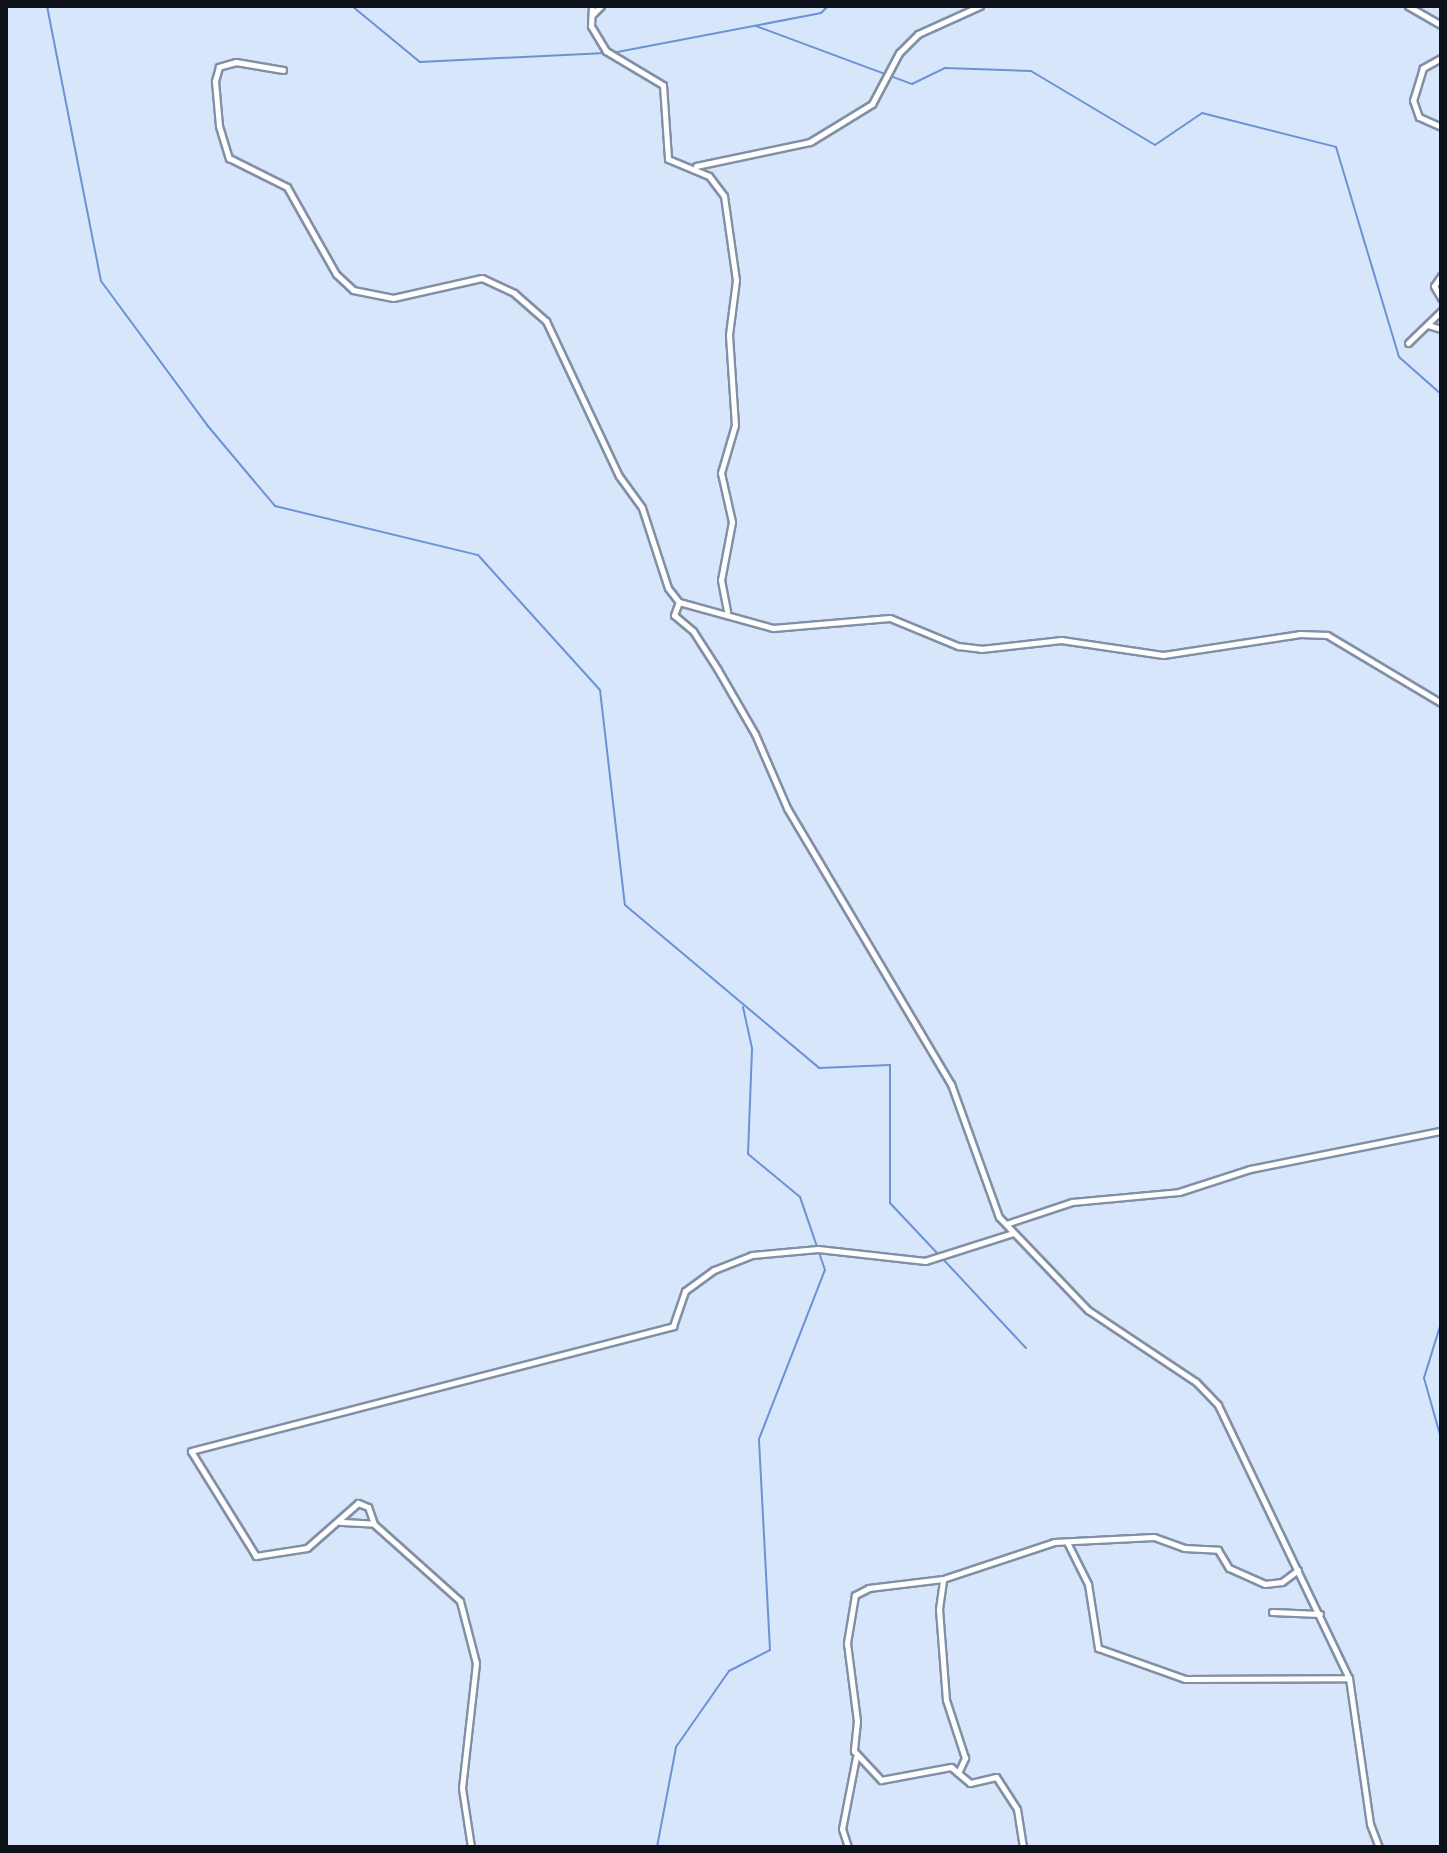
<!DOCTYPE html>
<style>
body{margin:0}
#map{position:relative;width:1447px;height:1853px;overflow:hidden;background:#d8e6fc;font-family:"DejaVu Sans",sans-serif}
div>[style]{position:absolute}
.stream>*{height:2px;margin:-1px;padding:0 1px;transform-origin:1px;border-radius:1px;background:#6a92d4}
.roads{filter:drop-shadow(2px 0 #828fa4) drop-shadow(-2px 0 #828fa4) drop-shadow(0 2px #828fa4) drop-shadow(0 -2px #828fa4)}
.street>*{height:5px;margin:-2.5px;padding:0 2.5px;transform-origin:2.5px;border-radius:2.5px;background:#fff}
span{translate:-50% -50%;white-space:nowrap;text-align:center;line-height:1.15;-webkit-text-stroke:7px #d8e6fc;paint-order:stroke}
.frame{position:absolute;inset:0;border:8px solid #0d1119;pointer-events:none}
</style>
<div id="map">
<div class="stream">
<div style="left:47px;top:6px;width:280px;rotate:78.9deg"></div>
<div style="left:101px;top:281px;width:179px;rotate:53.6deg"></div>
<div style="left:207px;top:425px;width:106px;rotate:50deg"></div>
<div style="left:275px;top:506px;width:209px;rotate:13.6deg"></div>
<div style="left:478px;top:555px;width:182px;rotate:47.9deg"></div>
<div style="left:600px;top:690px;width:216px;rotate:83.4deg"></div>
<div style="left:625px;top:905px;width:253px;rotate:40deg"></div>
<div style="left:819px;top:1068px;width:71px;rotate:-2.4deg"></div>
<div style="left:890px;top:1065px;width:138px;rotate:90deg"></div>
<div style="left:890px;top:1203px;width:70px;rotate:46.7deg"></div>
<div style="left:352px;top:6px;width:88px;rotate:39.5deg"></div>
<div style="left:420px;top:62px;width:186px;rotate:-2.8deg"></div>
<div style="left:756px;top:26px;width:166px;rotate:20.4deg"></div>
<div style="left:912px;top:84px;width:37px;rotate:-26deg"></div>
<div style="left:945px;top:68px;width:86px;rotate:2deg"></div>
<div style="left:1031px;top:71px;width:144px;rotate:30.8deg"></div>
<div style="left:1155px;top:145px;width:57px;rotate:-34.2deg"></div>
<div style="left:1202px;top:113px;width:138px;rotate:14.2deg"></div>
<div style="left:1336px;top:147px;width:219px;rotate:73.3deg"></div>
<div style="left:1399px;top:357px;width:56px;rotate:41.4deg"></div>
<div style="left:612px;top:53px;width:213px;rotate:-10.8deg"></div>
<div style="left:821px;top:13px;width:10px;rotate:-45deg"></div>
<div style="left:942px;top:1258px;width:123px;rotate:47deg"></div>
<div style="left:1441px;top:1323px;width:58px;rotate:107.2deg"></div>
<div style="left:1424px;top:1378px;width:62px;rotate:74.2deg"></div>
<div style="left:657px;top:1847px;width:102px;rotate:-79.2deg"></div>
<div style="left:676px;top:1747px;width:93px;rotate:-55.1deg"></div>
<div style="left:729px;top:1671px;width:46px;rotate:-27.1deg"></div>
<div style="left:770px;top:1650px;width:211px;rotate:-93deg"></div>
<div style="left:759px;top:1439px;width:181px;rotate:-68.7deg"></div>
<div style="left:825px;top:1270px;width:77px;rotate:-108.9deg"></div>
<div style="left:800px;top:1197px;width:67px;rotate:-140.4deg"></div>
<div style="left:748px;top:1154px;width:106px;rotate:-87.8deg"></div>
<div style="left:752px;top:1048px;width:42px;rotate:-102.4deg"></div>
</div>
<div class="roads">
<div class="street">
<div style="left:592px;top:6px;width:20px;rotate:93deg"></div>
<div style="left:591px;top:26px;width:29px;rotate:59deg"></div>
<div style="left:606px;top:51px;width:66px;rotate:30.8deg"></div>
<div style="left:663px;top:85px;width:74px;rotate:86.1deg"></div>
<div style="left:668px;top:159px;width:44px;rotate:22.5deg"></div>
<div style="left:709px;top:176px;width:25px;rotate:53deg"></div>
<div style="left:724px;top:196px;width:85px;rotate:81.9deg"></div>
<div style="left:736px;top:280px;width:55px;rotate:97.3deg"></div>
<div style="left:729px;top:335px;width:90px;rotate:86.2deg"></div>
<div style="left:735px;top:425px;width:50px;rotate:106.3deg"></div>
<div style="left:721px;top:473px;width:50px;rotate:77.3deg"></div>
<div style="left:732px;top:522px;width:59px;rotate:100.7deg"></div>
<div style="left:721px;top:580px;width:32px;rotate:79deg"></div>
<div style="left:1408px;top:6px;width:38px;rotate:30deg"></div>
<div style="left:592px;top:15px;width:13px;rotate:-45deg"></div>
<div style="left:1441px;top:58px;width:21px;rotate:151deg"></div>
<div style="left:1423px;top:68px;width:34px;rotate:107deg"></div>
<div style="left:1413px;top:100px;width:18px;rotate:71deg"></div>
<div style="left:1419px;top:117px;width:24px;rotate:24deg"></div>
<div style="left:283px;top:70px;width:48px;rotate:-170.3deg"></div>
<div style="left:236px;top:62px;width:18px;rotate:164deg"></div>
<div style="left:219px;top:67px;width:15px;rotate:106deg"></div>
<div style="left:215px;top:81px;width:45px;rotate:84.9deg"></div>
<div style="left:219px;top:126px;width:34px;rotate:73deg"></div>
<div style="left:229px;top:158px;width:65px;rotate:26.6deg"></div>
<div style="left:287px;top:187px;width:100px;rotate:60.6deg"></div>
<div style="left:336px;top:274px;width:23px;rotate:43deg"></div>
<div style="left:353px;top:290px;width:41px;rotate:11.3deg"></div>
<div style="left:393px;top:298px;width:91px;rotate:-12.7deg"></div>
<div style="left:482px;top:278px;width:35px;rotate:25deg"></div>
<div style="left:514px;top:293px;width:43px;rotate:41.2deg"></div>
<div style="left:546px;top:321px;width:171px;rotate:64.8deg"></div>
<div style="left:619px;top:476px;width:39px;rotate:54deg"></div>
<div style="left:642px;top:508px;width:84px;rotate:72deg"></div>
<div style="left:668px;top:588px;width:18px;rotate:52deg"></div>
<div style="left:679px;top:602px;width:98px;rotate:15.5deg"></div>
<div style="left:773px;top:628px;width:117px;rotate:-4.9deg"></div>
<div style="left:890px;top:618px;width:74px;rotate:22.4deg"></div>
<div style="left:958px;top:646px;width:23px;rotate:7deg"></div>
<div style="left:981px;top:649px;width:81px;rotate:-6.4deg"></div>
<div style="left:1061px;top:640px;width:103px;rotate:8.4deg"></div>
<div style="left:1163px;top:655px;width:139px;rotate:-8.7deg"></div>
<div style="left:1300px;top:634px;width:27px;rotate:2deg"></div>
<div style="left:1327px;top:635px;width:133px;rotate:30.8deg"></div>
<div style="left:696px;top:166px;width:116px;rotate:-11.9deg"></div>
<div style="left:810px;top:142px;width:73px;rotate:-31.5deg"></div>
<div style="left:872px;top:104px;width:58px;rotate:-62.1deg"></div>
<div style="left:899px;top:53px;width:27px;rotate:-45deg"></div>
<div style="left:918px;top:34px;width:68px;rotate:-24.3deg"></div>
<div style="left:1441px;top:276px;width:12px;rotate:125deg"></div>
<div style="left:1434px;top:286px;width:14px;rotate:60deg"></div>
<div style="left:1428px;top:325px;width:14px;rotate:17deg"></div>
<div style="left:1408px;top:343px;width:46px;rotate:-44.1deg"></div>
<div style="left:679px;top:602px;width:14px;rotate:111deg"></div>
<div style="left:674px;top:615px;width:25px;rotate:40deg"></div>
<div style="left:693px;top:631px;width:46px;rotate:57.3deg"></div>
<div style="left:718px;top:670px;width:74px;rotate:60deg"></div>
<div style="left:755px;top:734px;width:81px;rotate:66.6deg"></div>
<div style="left:787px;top:808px;width:321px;rotate:59.3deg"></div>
<div style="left:951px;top:1084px;width:141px;rotate:70.2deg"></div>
<div style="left:999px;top:1217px;width:129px;rotate:46.3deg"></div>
<div style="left:1088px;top:1310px;width:130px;rotate:33.7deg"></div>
<div style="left:1196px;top:1382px;width:32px;rotate:46deg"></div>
<div style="left:1218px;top:1405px;width:303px;rotate:64.4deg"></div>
<div style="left:1349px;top:1678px;width:148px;rotate:81.8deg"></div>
<div style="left:1370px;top:1824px;width:25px;rotate:69deg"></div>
<div style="left:1006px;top:1224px;width:70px;rotate:-18.4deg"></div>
<div style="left:1072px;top:1202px;width:107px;rotate:-5.3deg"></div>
<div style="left:1179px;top:1192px;width:75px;rotate:-17.9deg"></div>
<div style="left:1250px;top:1169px;width:195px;rotate:-11.3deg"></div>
<div style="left:340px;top:1522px;width:33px;rotate:3deg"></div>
<div style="left:1067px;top:1542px;width:47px;rotate:63.4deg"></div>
<div style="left:1088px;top:1584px;width:65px;rotate:81.1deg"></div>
<div style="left:1098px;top:1648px;width:92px;rotate:19.6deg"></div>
<div style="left:1185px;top:1679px;width:164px;rotate:-0.3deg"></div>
<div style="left:943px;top:1579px;width:75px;rotate:173.1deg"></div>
<div style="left:869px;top:1588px;width:16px;rotate:153deg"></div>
<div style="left:855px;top:1595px;width:49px;rotate:99.5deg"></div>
<div style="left:847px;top:1643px;width:79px;rotate:82.7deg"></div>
<div style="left:857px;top:1721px;width:30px;rotate:96deg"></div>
<div style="left:854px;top:1751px;width:40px;rotate:47deg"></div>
<div style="left:881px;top:1780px;width:71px;rotate:-10.5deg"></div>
<div style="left:951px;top:1767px;width:8px;rotate:40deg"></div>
<div style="left:1272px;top:1612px;width:48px;rotate:2.4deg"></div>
<div style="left:471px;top:1847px;width:60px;rotate:-98.7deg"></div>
<div style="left:462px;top:1788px;width:126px;rotate:-83.6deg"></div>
<div style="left:476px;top:1663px;width:64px;rotate:-104.5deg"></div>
<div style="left:460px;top:1601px;width:115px;rotate:-138.2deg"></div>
<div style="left:374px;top:1524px;width:18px;rotate:-109deg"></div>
<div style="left:368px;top:1507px;width:11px;rotate:-158deg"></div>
<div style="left:358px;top:1503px;width:68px;rotate:138.6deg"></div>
<div style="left:307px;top:1548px;width:52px;rotate:171.1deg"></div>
<div style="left:256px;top:1556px;width:123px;rotate:-121.8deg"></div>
<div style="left:191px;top:1451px;width:498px;rotate:-14.5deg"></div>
<div style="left:673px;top:1326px;width:37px;rotate:-71deg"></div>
<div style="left:685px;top:1291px;width:36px;rotate:-36deg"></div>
<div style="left:714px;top:1270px;width:41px;rotate:-21.5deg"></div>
<div style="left:752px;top:1255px;width:66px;rotate:-5.2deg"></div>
<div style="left:818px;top:1249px;width:108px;rotate:6.4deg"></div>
<div style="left:925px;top:1261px;width:92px;rotate:-17.7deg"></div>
<div style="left:848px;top:1847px;width:19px;rotate:-108deg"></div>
<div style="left:842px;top:1829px;width:73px;rotate:-79deg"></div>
<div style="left:1023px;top:1847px;width:38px;rotate:-99deg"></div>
<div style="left:1017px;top:1809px;width:38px;rotate:-123deg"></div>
<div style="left:996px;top:1777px;width:27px;rotate:167deg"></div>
<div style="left:970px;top:1783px;width:16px;rotate:-140deg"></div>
<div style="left:958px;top:1773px;width:17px;rotate:-65deg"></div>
<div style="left:965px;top:1758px;width:61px;rotate:-108.1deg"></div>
<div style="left:946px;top:1700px;width:91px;rotate:-94.4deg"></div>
<div style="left:939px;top:1609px;width:30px;rotate:-82deg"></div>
<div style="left:943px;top:1579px;width:117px;rotate:-18.4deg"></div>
<div style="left:1054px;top:1542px;width:100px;rotate:-2.9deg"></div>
<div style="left:1154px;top:1537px;width:32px;rotate:20deg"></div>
<div style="left:1184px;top:1548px;width:34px;rotate:3deg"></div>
<div style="left:1218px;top:1550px;width:21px;rotate:59deg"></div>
<div style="left:1229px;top:1568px;width:39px;rotate:24deg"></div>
<div style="left:1265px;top:1584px;width:17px;rotate:-7deg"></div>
<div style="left:1282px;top:1582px;width:20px;rotate:-37deg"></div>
</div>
</div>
<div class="frame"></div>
</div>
